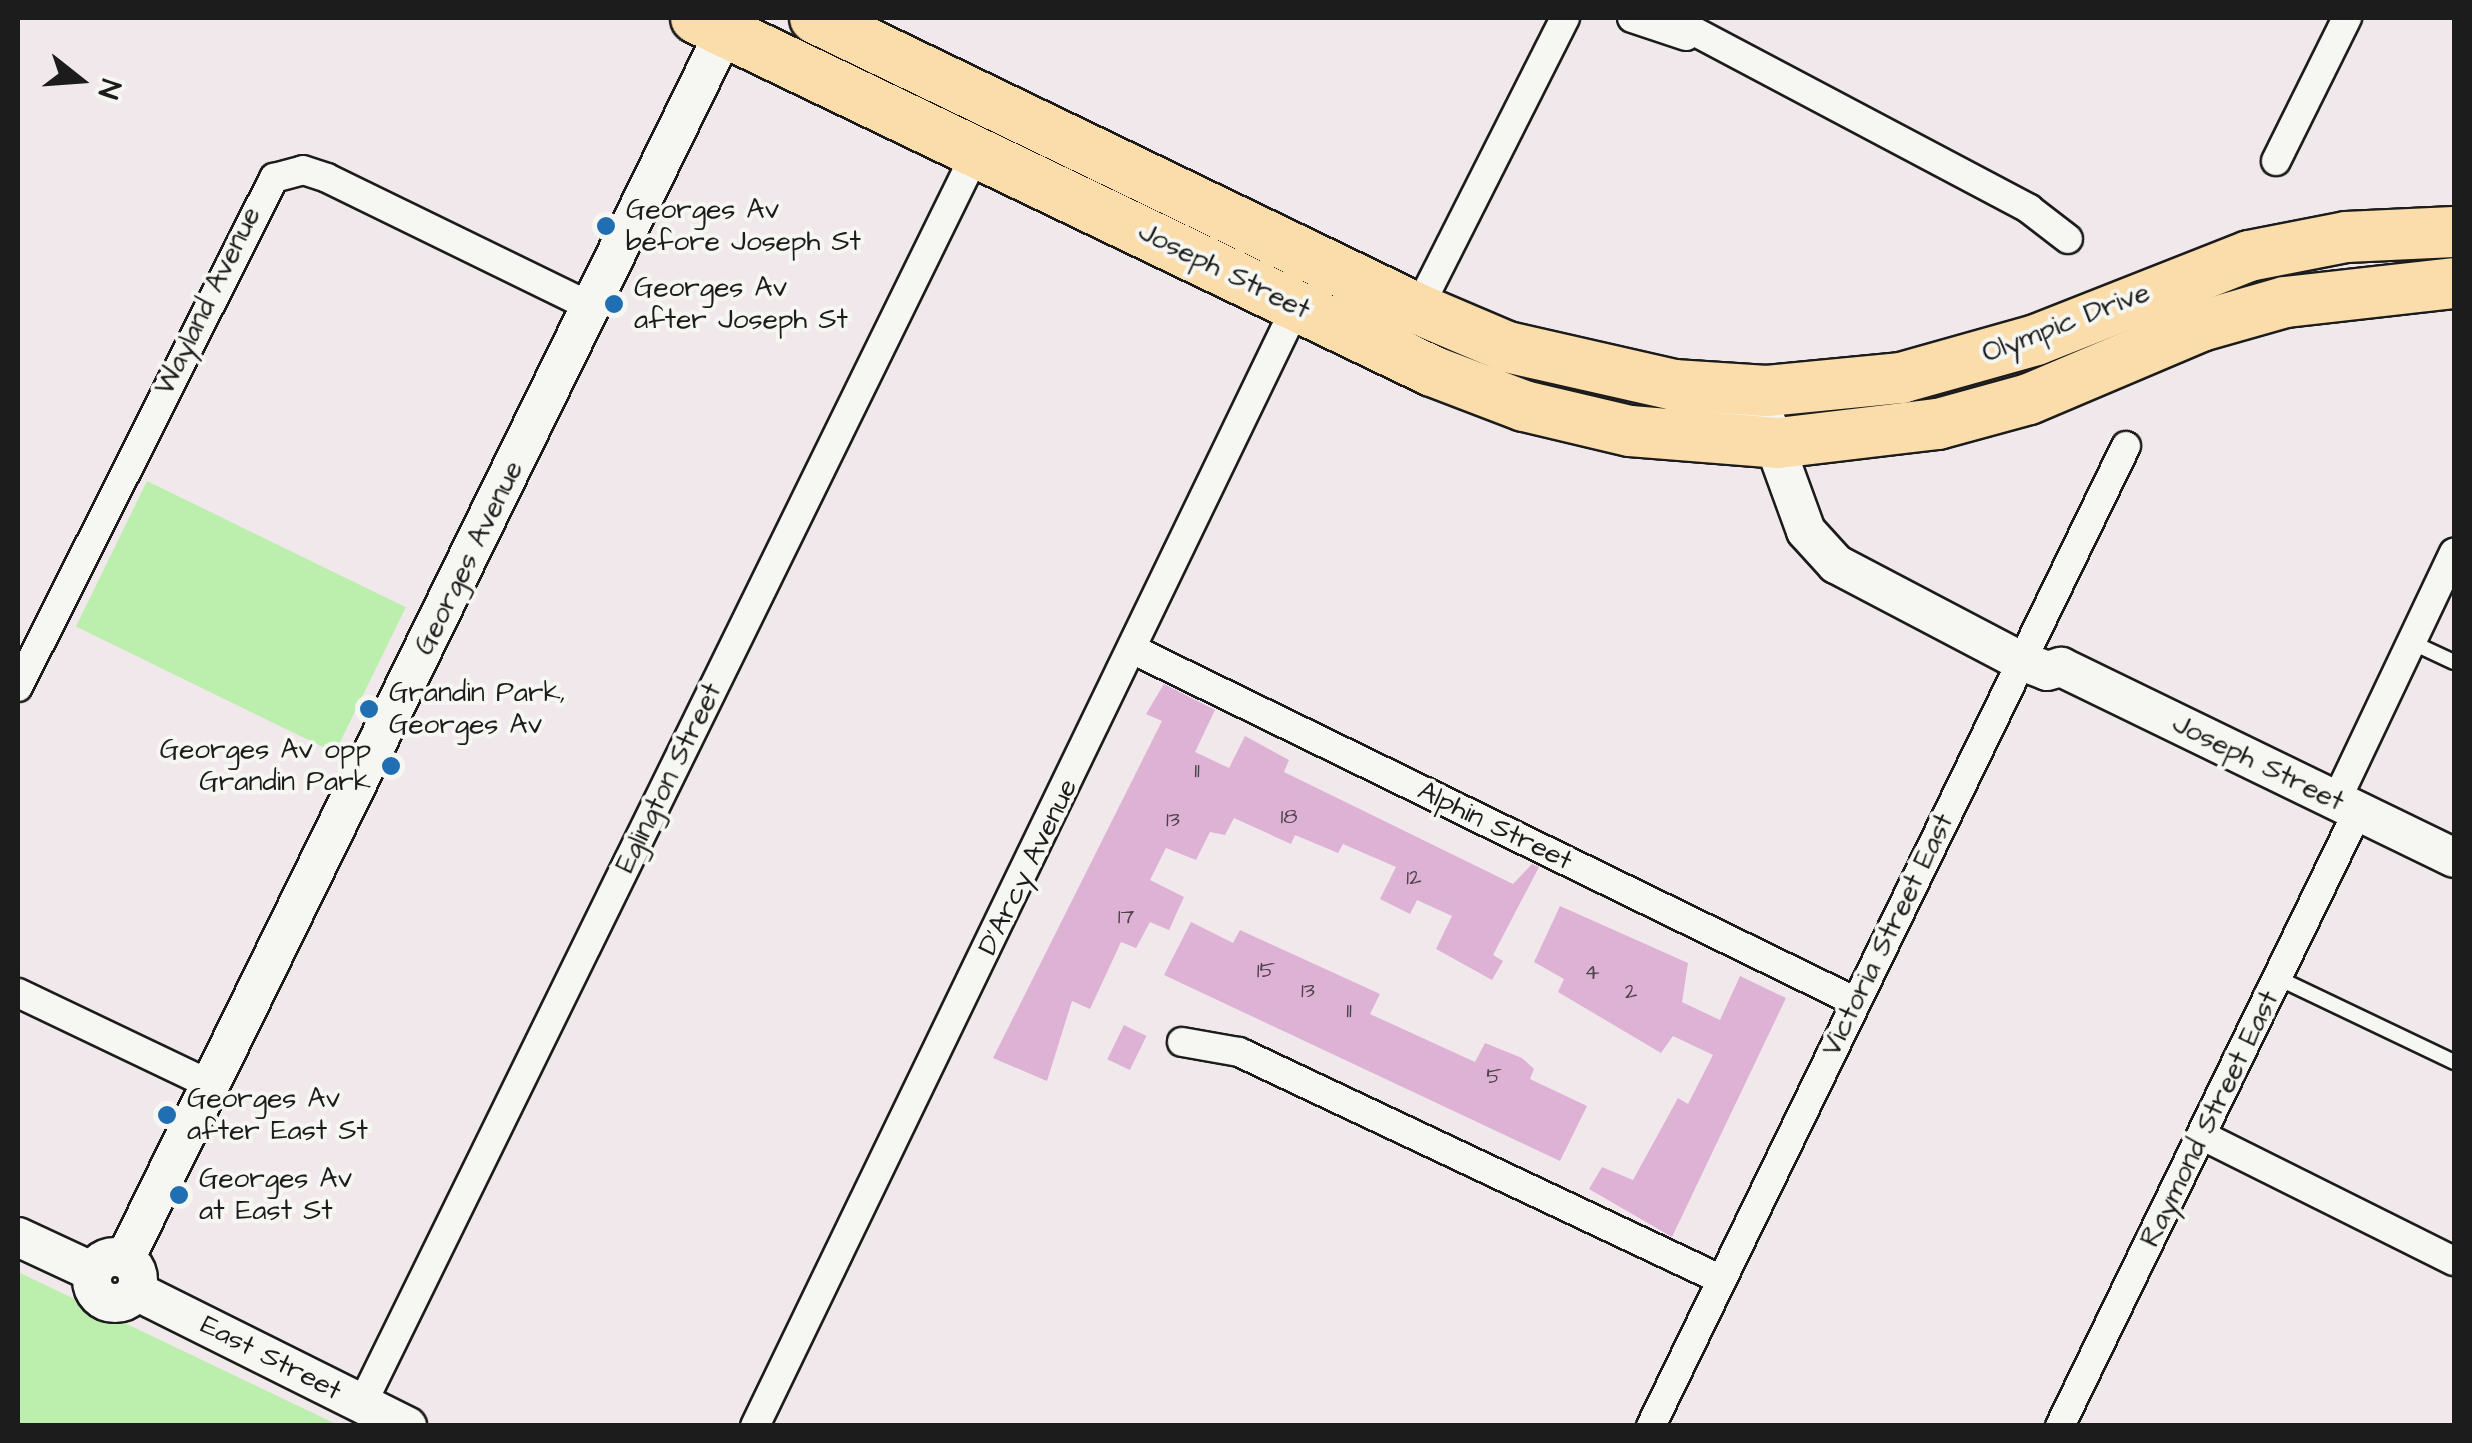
<!DOCTYPE html>
<style>
body{margin:0}
#map{position:relative;width:2472px;height:1443px;overflow:hidden;background:#f1e8ec;font-family:"Architects Daughter",sans-serif}
div>[style]{position:absolute}
.green>*{inset:0;background:#bceead;transform-origin:0 0}
.building>*{inset:0;background:#deb2d5;transform-origin:0 0}
.roads{filter:drop-shadow(2px 0 #1c1c1c) drop-shadow(-2px 0 #1c1c1c) drop-shadow(0 2px #1c1c1c) drop-shadow(0 -2px #1c1c1c)}
.lane>*{height:14px;margin:-7px;padding:0 7px;transform-origin:7px;border-radius:7px;background:#f6f6f2}
.street>*{height:28px;margin:-14px;padding:0 14px;transform-origin:14px;border-radius:14px;background:#f6f6f2}
.secondary>*{height:38px;margin:-19px;padding:0 19px;transform-origin:19px;border-radius:19px;background:#f6f6f2}
.secondary>.ring{margin:-19px;padding:0;box-sizing:content-box;background:none;border:38px solid #f6f6f2;border-radius:50%}
.highway>*{height:50px;margin:-25px;padding:0 25px;transform-origin:25px;border-radius:25px;background:#faddab}
.dots>*{width:28px;height:28px;translate:-50% -50%;box-sizing:border-box;border:5px solid #f6f6f2;border-radius:50%}
span{translate:-50% -50%;white-space:nowrap;text-align:center;line-height:1.15;-webkit-text-stroke:8px #f6f6f2;paint-order:stroke}
.number-label{font-size:22px;color:#4c424a}
.number-label span{-webkit-text-stroke-width:0}
.poi-label{font-size:28px;color:#1c1c1c}
.left{translate:0 -50%;text-align:left}
.right{translate:-100% -50%;text-align:right}
.street-label{font-size:28px;color:#1c1c1c}
.frame{position:absolute;inset:0;border:20px solid #1c1c1c;pointer-events:none}
.north{position:absolute;left:30px;top:30px;width:100px;height:100px;-webkit-text-stroke:8px #f6f6f2;paint-order:stroke;rotate:107deg;font-size:28px;font-weight:700;line-height:40px;text-align:center;color:#1c1c1c}
.north::after{content:'';display:block;margin:auto;width:35px;height:45px;background:#1c1c1c;clip-path:polygon(50% 0,100% 100%,50% 72%,0 100%)}
</style>
<div id="map">
<div class="green">
<div style="left:147px;top:481px;width:288px;height:162px;rotate:26deg"></div>
<div style="clip-path:polygon(18px 1272px,338px 1425px,18px 1425px)"></div>
</div>
<div class="building">
<div style="clip-path:polygon(1164px 684px,1215px 710px,1195px 752px,1229px 768px,1245px 736px,1289px 760px,1284px 772px,1513px 884px,1532px 864px,1539px 867px,1493px 955px,1503px 961px,1492px 980px,1436px 949px,1452px 916px,1417px 900px,1410px 914px,1380px 899px,1396px 867px,1343px 844px,1338px 853px,1295px 835px,1291px 844px,1234px 818px,1225px 835px,1210px 832px,1196px 860px,1166px 848px,1150px 880px,1184px 897px,1169px 930px,1150px 922px,1136px 948px,1121px 942px,1090px 1009px,1072px 1001px,1047px 1081px,993px 1058px,1162px 721px,1146px 714px)"></div>
<div style="clip-path:polygon(1560px 906px,1688px 963px,1682px 1002px,1720px 1020px,1740px 976px,1786px 998px,1672px 1237px,1589px 1189px,1602px 1167px,1633px 1180px,1678px 1098px,1688px 1104px,1713px 1055px,1673px 1036px,1661px 1053px,1558px 992px,1564px 979px,1534px 962px)"></div>
<div style="clip-path:polygon(1191px 922px,1233px 943px,1240px 930px,1380px 994px,1370px 1014px,1475px 1062px,1485px 1043px,1522px 1058px,1534px 1069px,1530px 1079px,1587px 1106px,1560px 1161px,1164px 975px)"></div>
<div style="left:1124px;top:1025px;width:25px;height:38px;rotate:26deg"></div>
</div>
<div class="roads">
<div class="lane">
<div style="left:2411px;top:642px;width:47px;rotate:24.9deg"></div>
<div style="left:2278px;top:978px;width:195px;rotate:25.5deg"></div>
</div>
<div class="street">
<div style="left:1632px;top:18px;width:57px;rotate:18.4deg"></div>
<div style="left:1669px;top:18px;width:408px;rotate:27.9deg"></div>
<div style="left:2029px;top:209px;width:49px;rotate:37.6deg"></div>
<div style="left:2276px;top:161px;width:160px;rotate:-63.6deg"></div>
<div style="left:1418px;top:309px;width:326px;rotate:-63.2deg"></div>
<div style="left:1134px;top:650px;width:803px;rotate:25.99deg"></div>
<div style="left:18px;top:687px;width:570px;rotate:-63.3deg"></div>
<div style="left:274px;top:178px;width:30px;rotate:-15deg"></div>
<div style="left:303px;top:170px;width:25px;rotate:18deg"></div>
<div style="left:327px;top:178px;width:295px;rotate:26deg"></div>
<div style="left:2336px;top:801px;width:275px;rotate:-64.6deg"></div>
<div style="left:18px;top:993px;width:214px;rotate:25.5deg"></div>
<div style="left:1182px;top:1042px;width:58px;rotate:10deg"></div>
<div style="left:1239px;top:1052px;width:534px;rotate:25.27deg"></div>
<div style="left:2203px;top:1136px;width:280px;rotate:26.5deg"></div>
<div style="left:362px;top:1404px;width:1394px;rotate:-63.86deg"></div>
<div style="left:755px;top:1426px;width:1243px;rotate:-64.2deg"></div>
<div style="left:1651px;top:1426px;width:1089px;rotate:-64.14deg"></div>
<div style="left:2060px;top:1426px;width:683px;rotate:-64.15deg"></div>
</div>
<div class="secondary">
<div style="left:1694px;top:404px;width:74px;rotate:13.3deg"></div>
<div style="left:1766px;top:421px;width:117px;rotate:70deg"></div>
<div style="left:1806px;top:531px;width:45px;rotate:47.7deg"></div>
<div style="left:1836px;top:564px;width:207px;rotate:27.7deg"></div>
<div style="left:2019px;top:660px;width:30px;rotate:21deg"></div>
<div style="left:2047px;top:671px;width:15px;rotate:-16deg"></div>
<div style="left:2061px;top:667px;width:437px;rotate:25.9deg"></div>
<div style="left:18px;top:1237px;width:83px;rotate:25deg"></div>
<div class="ring" style="left:92px;top:1257px;width:8px;height:8px"></div>
<div style="left:125px;top:1259px;width:1367px;rotate:-63.96deg"></div>
<div style="left:136px;top:1291px;width:303px;rotate:26.5deg"></div>
</div>
<div class="highway">
<div style="left:696px;top:18px;width:816px;rotate:25.62deg"></div>
<div style="left:1432px;top:371px;width:98px;rotate:20.8deg"></div>
<div style="left:1524px;top:406px;width:109px;rotate:13.3deg"></div>
<div style="left:1630px;top:431px;width:148px;rotate:4.6deg"></div>
<div style="left:1778px;top:443px;width:161px;rotate:-6.8deg"></div>
<div style="left:1938px;top:424px;width:94px;rotate:-15.4deg"></div>
<div style="left:2029px;top:399px;width:187px;rotate:-23deg"></div>
<div style="left:2201px;top:326px;width:87px;rotate:-15.9deg"></div>
<div style="left:2285px;top:302px;width:170px;rotate:-6.4deg"></div>
<div style="left:815px;top:18px;width:670px;rotate:25.76deg"></div>
<div style="left:1418px;top:309px;width:97px;rotate:23.1deg"></div>
<div style="left:1507px;top:347px;width:171px;rotate:12.8deg"></div>
<div style="left:1674px;top:385px;width:93px;rotate:3.7deg"></div>
<div style="left:1767px;top:391px;width:135px;rotate:-5.5deg"></div>
<div style="left:1901px;top:378px;width:140px;rotate:-15.7deg"></div>
<div style="left:2036px;top:340px;width:229px;rotate:-21.5deg"></div>
<div style="left:2249px;top:256px;width:99px;rotate:-11.1deg"></div>
<div style="left:2346px;top:237px;width:108px;rotate:-2.7deg"></div>
</div>
</div>
<div class="dots">
<div style="left:606px;top:226px;background:#1f6fb2"></div>
<div style="left:614px;top:304px;background:#1f6fb2"></div>
<div style="left:369px;top:709px;background:#1f6fb2"></div>
<div style="left:391px;top:766px;background:#1f6fb2"></div>
<div style="left:167px;top:1115px;background:#1f6fb2"></div>
<div style="left:179px;top:1195px;background:#1f6fb2"></div>
</div>
<div class="number-label">
<span style="left:1197px;top:771px">11</span>
<span style="left:1289px;top:817px">18</span>
<span style="left:1173px;top:820px">13</span>
<span style="left:1414px;top:878px">12</span>
<span style="left:1126px;top:917px">17</span>
<span style="left:1266px;top:971px">15</span>
<span style="left:1592px;top:973px">4</span>
<span style="left:1308px;top:991px">13</span>
<span style="left:1631px;top:992px">2</span>
<span style="left:1349px;top:1011px">11</span>
<span style="left:1494px;top:1077px">5</span>
</div>
<div class="poi-label">
<span class="left" style="left:626px;top:226px">Georges Av<br>before Joseph St</span>
<span class="left" style="left:634px;top:304px">Georges Av<br>after Joseph St</span>
<span class="left" style="left:389px;top:709px">Grandin Park,<br>Georges Av</span>
<span class="right" style="left:371px;top:766px">Georges Av opp<br>Grandin Park</span>
<span class="left" style="left:187px;top:1115px">Georges Av<br>after East St</span>
<span class="left" style="left:199px;top:1195px">Georges Av<br>at East St</span>
</div>
<div class="street-label">
<span style="left:1224px;top:271px;rotate:26deg">Joseph Street</span>
<span style="left:208px;top:301px;rotate:-64deg">Wayland Avenue</span>
<span style="left:2066px;top:323px;rotate:-21deg">Olympic Drive</span>
<span style="left:469px;top:558px;rotate:-64deg">Georges Avenue</span>
<span style="left:2258px;top:763px;rotate:26deg">Joseph Street</span>
<span style="left:669px;top:778px;rotate:-64deg">Eglington Street</span>
<span style="left:1495px;top:826px;rotate:26deg">Alphin Street</span>
<span style="left:1028px;top:867px;rotate:-64deg">D'Arcy Avenue</span>
<span style="left:1888px;top:935px;rotate:-64deg">Victoria Street East</span>
<span style="left:2210px;top:1119px;rotate:-64deg">Raymond Street East</span>
<span style="left:271px;top:1358px;rotate:27deg">East Street</span>
</div>
<div class="frame"></div>
<div class="north">N</div>
</div>
